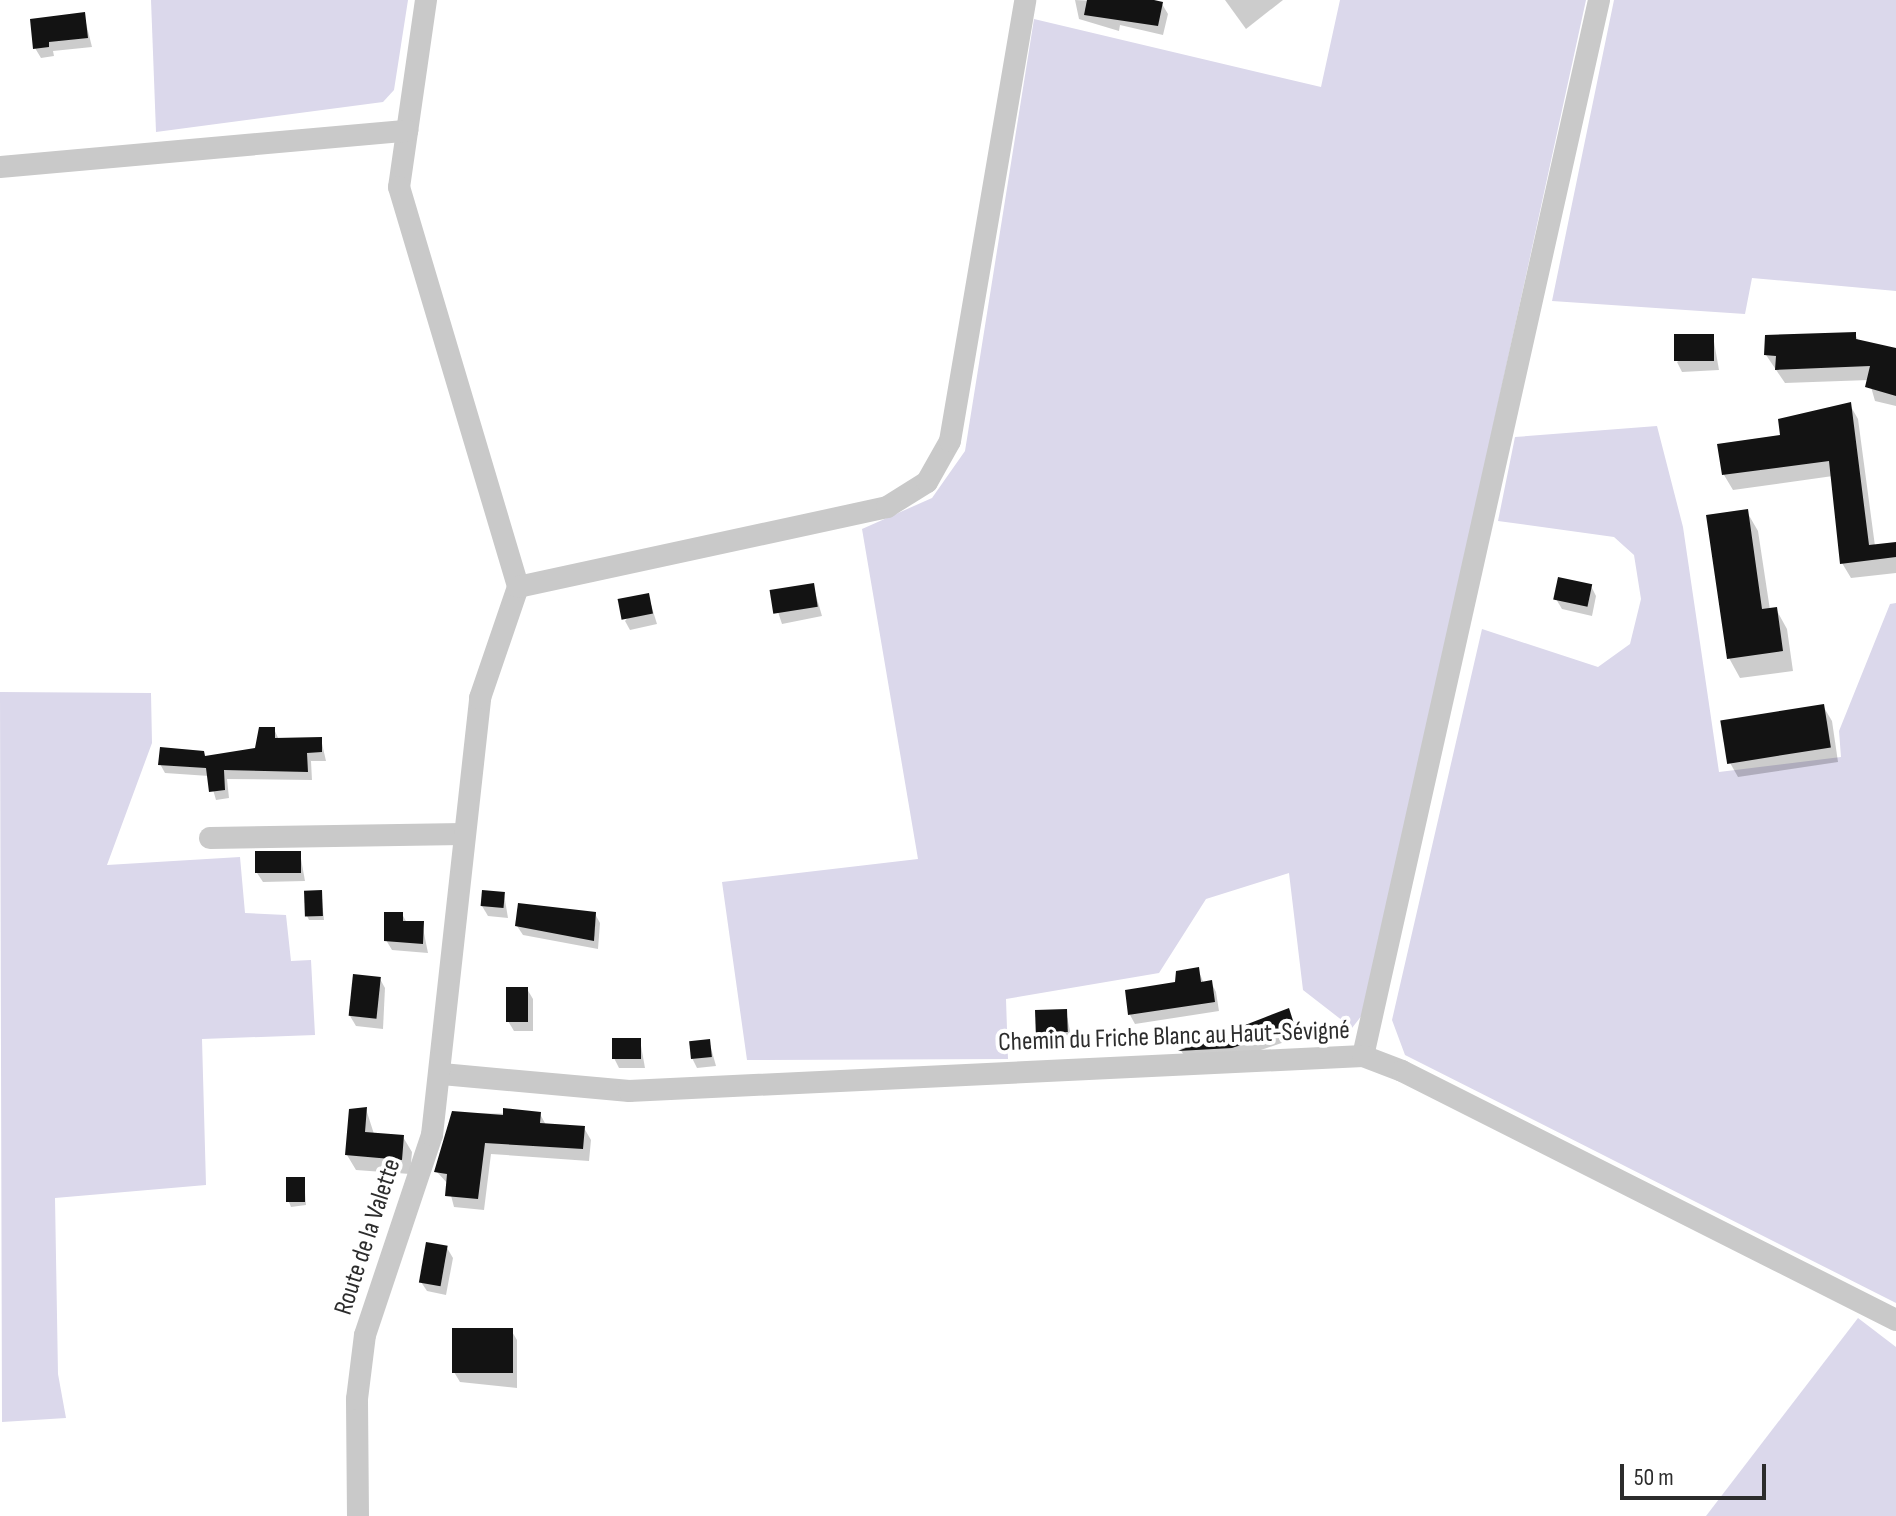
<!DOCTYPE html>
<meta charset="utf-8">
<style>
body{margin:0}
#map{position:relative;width:1896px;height:1516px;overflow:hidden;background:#fff;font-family:"Sofia Sans Condensed",sans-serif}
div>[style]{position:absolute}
.green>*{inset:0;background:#dbd8eb}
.shadow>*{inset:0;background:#0003}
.building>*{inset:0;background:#131313;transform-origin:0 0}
.minor>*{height:22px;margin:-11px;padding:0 11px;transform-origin:11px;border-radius:11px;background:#c9c9c9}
span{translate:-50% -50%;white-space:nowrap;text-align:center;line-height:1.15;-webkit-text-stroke:8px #fff;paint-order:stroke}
.street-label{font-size:26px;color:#2c2c2c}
.scale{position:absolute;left:1620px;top:1464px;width:146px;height:36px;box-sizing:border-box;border:4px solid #2c2c2c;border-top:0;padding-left:10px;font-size:24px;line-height:28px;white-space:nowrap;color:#2c2c2c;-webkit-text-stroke:6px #fff;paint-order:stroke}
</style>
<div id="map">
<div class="green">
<div style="clip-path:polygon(151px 0,408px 0,394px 90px,383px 102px,156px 132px)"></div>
<div style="clip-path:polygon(1340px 0,1586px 0,1366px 1010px,1352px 1028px,1303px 990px,1289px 873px,1206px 899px,1159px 973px,1006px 999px,1008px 1059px,747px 1060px,722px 882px,918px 859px,862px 529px,932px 498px,965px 451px,1034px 19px,1321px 87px)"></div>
<div style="clip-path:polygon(1614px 0,1896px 0,1896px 291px,1752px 278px,1745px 314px,1552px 301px)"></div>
<div style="clip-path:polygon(1657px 426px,1683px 527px,1719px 772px,1841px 757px,1839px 731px,1890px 604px,1896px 603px,1896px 1303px,1405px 1055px,1392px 1020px,1482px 629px,1598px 667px,1630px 644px,1641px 599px,1634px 555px,1614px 537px,1498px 521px,1515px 437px)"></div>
<div style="clip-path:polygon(0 692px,151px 693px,152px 743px,107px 865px,240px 857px,245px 913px,286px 915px,291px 961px,311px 960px,315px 1035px,202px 1039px,206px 1185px,55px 1198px,58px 1374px,66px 1418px,2px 1422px)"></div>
<div style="clip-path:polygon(1858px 1318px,1896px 1347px,1896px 1516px,1706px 1516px)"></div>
</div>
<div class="shadow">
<div style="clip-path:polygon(1075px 0,1162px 4px,1168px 14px,1163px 35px,1120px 25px,1119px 31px,1079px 19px)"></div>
<div style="clip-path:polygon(1225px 0,1283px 0,1246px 29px)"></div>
<div style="clip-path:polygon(84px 15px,92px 47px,53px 51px,54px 56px,41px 58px,35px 48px)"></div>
<div style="clip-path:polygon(1855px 334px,1859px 342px,1896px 351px,1896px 406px,1875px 401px,1869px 380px,1785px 383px,1766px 355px)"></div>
<div style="clip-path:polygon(1713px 336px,1719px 370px,1682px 372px,1677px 362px)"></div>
<div style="clip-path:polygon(1850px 405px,1858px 419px,1875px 546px,1896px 544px,1896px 573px,1851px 578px,1842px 563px,1833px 476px,1733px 490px,1724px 475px,1720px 445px,1783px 437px)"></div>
<div style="clip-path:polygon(1747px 512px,1758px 531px,1770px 610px,1776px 609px,1787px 629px,1793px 671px,1740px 678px,1729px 658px)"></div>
<div style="clip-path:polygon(813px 585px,822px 616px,782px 624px,772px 594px)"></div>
<div style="clip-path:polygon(1591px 586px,1596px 596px,1592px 616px,1562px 609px,1556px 599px)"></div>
<div style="clip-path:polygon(648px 595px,657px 624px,630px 630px,625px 621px)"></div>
<div style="clip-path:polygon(1823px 706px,1832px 721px,1838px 762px,1738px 777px,1729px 761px)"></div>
<div style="clip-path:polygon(274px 729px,279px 740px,321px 739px,326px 761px,311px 761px,312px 780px,227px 779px,229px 798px,216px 800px,209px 776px,165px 773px,160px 764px,256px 750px)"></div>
<div style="clip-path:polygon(300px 853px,305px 881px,263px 882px,257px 873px)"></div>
<div style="clip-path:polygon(321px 892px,324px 920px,309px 920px,307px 916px)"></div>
<div style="clip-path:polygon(504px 894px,508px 918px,488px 916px,482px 906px)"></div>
<div style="clip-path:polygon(402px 914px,407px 923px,422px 923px,428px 953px,392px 950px,386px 940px)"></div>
<div style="clip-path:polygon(595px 914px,600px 923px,598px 949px,523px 935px,517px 926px)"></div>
<div style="clip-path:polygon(1198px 969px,1204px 984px,1211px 982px,1216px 992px,1219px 1011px,1135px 1024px,1130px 1015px)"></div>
<div style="clip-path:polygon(380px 979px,385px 988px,383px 1029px,356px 1026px,350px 1016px)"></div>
<div style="clip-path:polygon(527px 989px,533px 999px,533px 1031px,514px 1031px,508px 1021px)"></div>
<div style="clip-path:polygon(1066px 1011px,1072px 1041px,1043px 1042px,1037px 1032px)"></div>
<div style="clip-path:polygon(1288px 1011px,1299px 1037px,1255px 1052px,1185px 1057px,1180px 1049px)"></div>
<div style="clip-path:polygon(640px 1040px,645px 1068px,619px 1068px,614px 1058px)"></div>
<div style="clip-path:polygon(709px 1041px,716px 1066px,697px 1068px,692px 1058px)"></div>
<div style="clip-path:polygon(366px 1109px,374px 1134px,403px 1137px,412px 1152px,410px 1174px,356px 1170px,347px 1155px)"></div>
<div style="clip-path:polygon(454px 1113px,540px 1114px,546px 1125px,584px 1128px,591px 1140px,589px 1161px,491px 1154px,484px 1210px,454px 1207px,448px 1184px,437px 1172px)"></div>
<div style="clip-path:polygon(304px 1180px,306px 1205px,291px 1207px,289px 1202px)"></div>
<div style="clip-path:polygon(447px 1248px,453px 1258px,446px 1295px,427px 1291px,421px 1282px)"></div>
<div style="clip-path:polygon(511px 1330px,517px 1340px,517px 1388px,460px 1382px,454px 1372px)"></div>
</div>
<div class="building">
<div style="clip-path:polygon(1087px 0,1154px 0,1163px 2px,1158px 26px,1084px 15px)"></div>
<div style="clip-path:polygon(85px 12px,88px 38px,49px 42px,49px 47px,33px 49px,30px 19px)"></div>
<div style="clip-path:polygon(1856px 332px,1856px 339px,1896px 348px,1896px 396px,1865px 387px,1870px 366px,1775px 370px,1776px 356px,1764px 355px,1765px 335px)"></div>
<div style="left:1714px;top:334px;width:27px;height:40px;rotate:90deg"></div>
<div style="clip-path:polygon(1851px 402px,1869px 545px,1896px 542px,1896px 557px,1840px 564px,1829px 461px,1722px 475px,1717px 444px,1780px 435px,1778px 419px)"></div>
<div style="clip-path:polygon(1748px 509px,1762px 609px,1777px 607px,1783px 651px,1727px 659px,1706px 515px)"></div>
<div style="left:1558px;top:577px;width:35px;height:23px;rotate:12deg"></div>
<div style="left:814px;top:583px;width:24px;height:45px;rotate:81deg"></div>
<div style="left:649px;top:593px;width:21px;height:32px;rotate:79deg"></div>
<div style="left:1824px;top:704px;width:44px;height:105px;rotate:81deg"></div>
<div style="clip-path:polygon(259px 727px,275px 727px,275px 738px,322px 737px,322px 752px,307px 753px,308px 772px,224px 770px,225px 790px,209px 792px,206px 768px,158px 765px,160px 747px,204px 751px,205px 756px,255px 748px)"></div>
<div style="left:255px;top:851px;width:46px;height:22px"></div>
<div style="left:322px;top:890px;width:26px;height:18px;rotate:88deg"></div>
<div style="left:482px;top:890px;width:23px;height:16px;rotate:5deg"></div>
<div style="clip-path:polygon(518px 903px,596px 912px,594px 941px,515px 926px)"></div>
<div style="clip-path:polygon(384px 912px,403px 912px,403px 921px,424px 921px,423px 944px,384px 941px)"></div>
<div style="clip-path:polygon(1199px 967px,1201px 982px,1212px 980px,1215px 1002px,1128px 1015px,1125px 990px,1175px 982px,1176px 971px)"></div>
<div style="left:353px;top:974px;width:28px;height:42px;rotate:6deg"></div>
<div style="left:506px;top:987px;width:22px;height:35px"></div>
<div style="clip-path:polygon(1289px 1008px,1295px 1027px,1232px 1048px,1178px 1051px)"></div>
<div style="left:1067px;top:1009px;width:23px;height:32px;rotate:88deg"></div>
<div style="left:612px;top:1038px;width:29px;height:21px"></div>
<div style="left:710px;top:1039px;width:18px;height:21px;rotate:84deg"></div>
<div style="clip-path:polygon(367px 1107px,365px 1132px,404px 1135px,402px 1160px,345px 1155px,349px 1109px)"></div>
<div style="clip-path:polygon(503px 1108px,541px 1112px,540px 1123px,585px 1126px,583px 1149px,485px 1143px,478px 1199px,445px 1196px,447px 1174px,434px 1172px,452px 1111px,503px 1115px)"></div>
<div style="left:305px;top:1177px;width:25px;height:19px;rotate:90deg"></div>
<div style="left:426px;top:1242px;width:22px;height:41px;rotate:10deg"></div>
<div style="left:452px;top:1328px;width:61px;height:45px"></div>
</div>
<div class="minor">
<div style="left:426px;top:0;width:189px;rotate:98.2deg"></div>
<div style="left:399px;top:187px;width:417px;rotate:73.4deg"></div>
<div style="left:0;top:167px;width:409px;rotate:-5.1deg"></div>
<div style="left:210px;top:838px;width:253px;rotate:-0.9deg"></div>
<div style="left:1363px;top:1056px;width:1082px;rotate:-77.4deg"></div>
<div style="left:442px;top:1074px;width:188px;rotate:5.2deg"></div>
<div style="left:629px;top:1091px;width:735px;rotate:-2.73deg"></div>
<div style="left:1363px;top:1056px;width:42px;rotate:21deg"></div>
<div style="left:1402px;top:1071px;width:553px;rotate:26.75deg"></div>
<div style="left:358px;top:1516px;width:117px;rotate:-90.5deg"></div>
<div style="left:357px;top:1399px;width:64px;rotate:-82.9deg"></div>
<div style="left:365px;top:1335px;width:211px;rotate:-71.5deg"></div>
<div style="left:432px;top:1135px;width:440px;rotate:-83.7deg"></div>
<div style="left:480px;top:698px;width:117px;rotate:-71.1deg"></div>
<div style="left:518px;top:587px;width:378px;rotate:-12.2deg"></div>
<div style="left:887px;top:507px;width:47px;rotate:-32deg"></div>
<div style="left:927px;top:482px;width:47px;rotate:-60.7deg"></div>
<div style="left:950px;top:441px;width:447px;rotate:-80.3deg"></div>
</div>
<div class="street-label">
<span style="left:1174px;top:1037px;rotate:-2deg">Chemin du Friche Blanc au Haut-Sévigné</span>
<span style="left:368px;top:1237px;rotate:-72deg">Route de la Valette</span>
</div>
<div class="scale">50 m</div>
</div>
